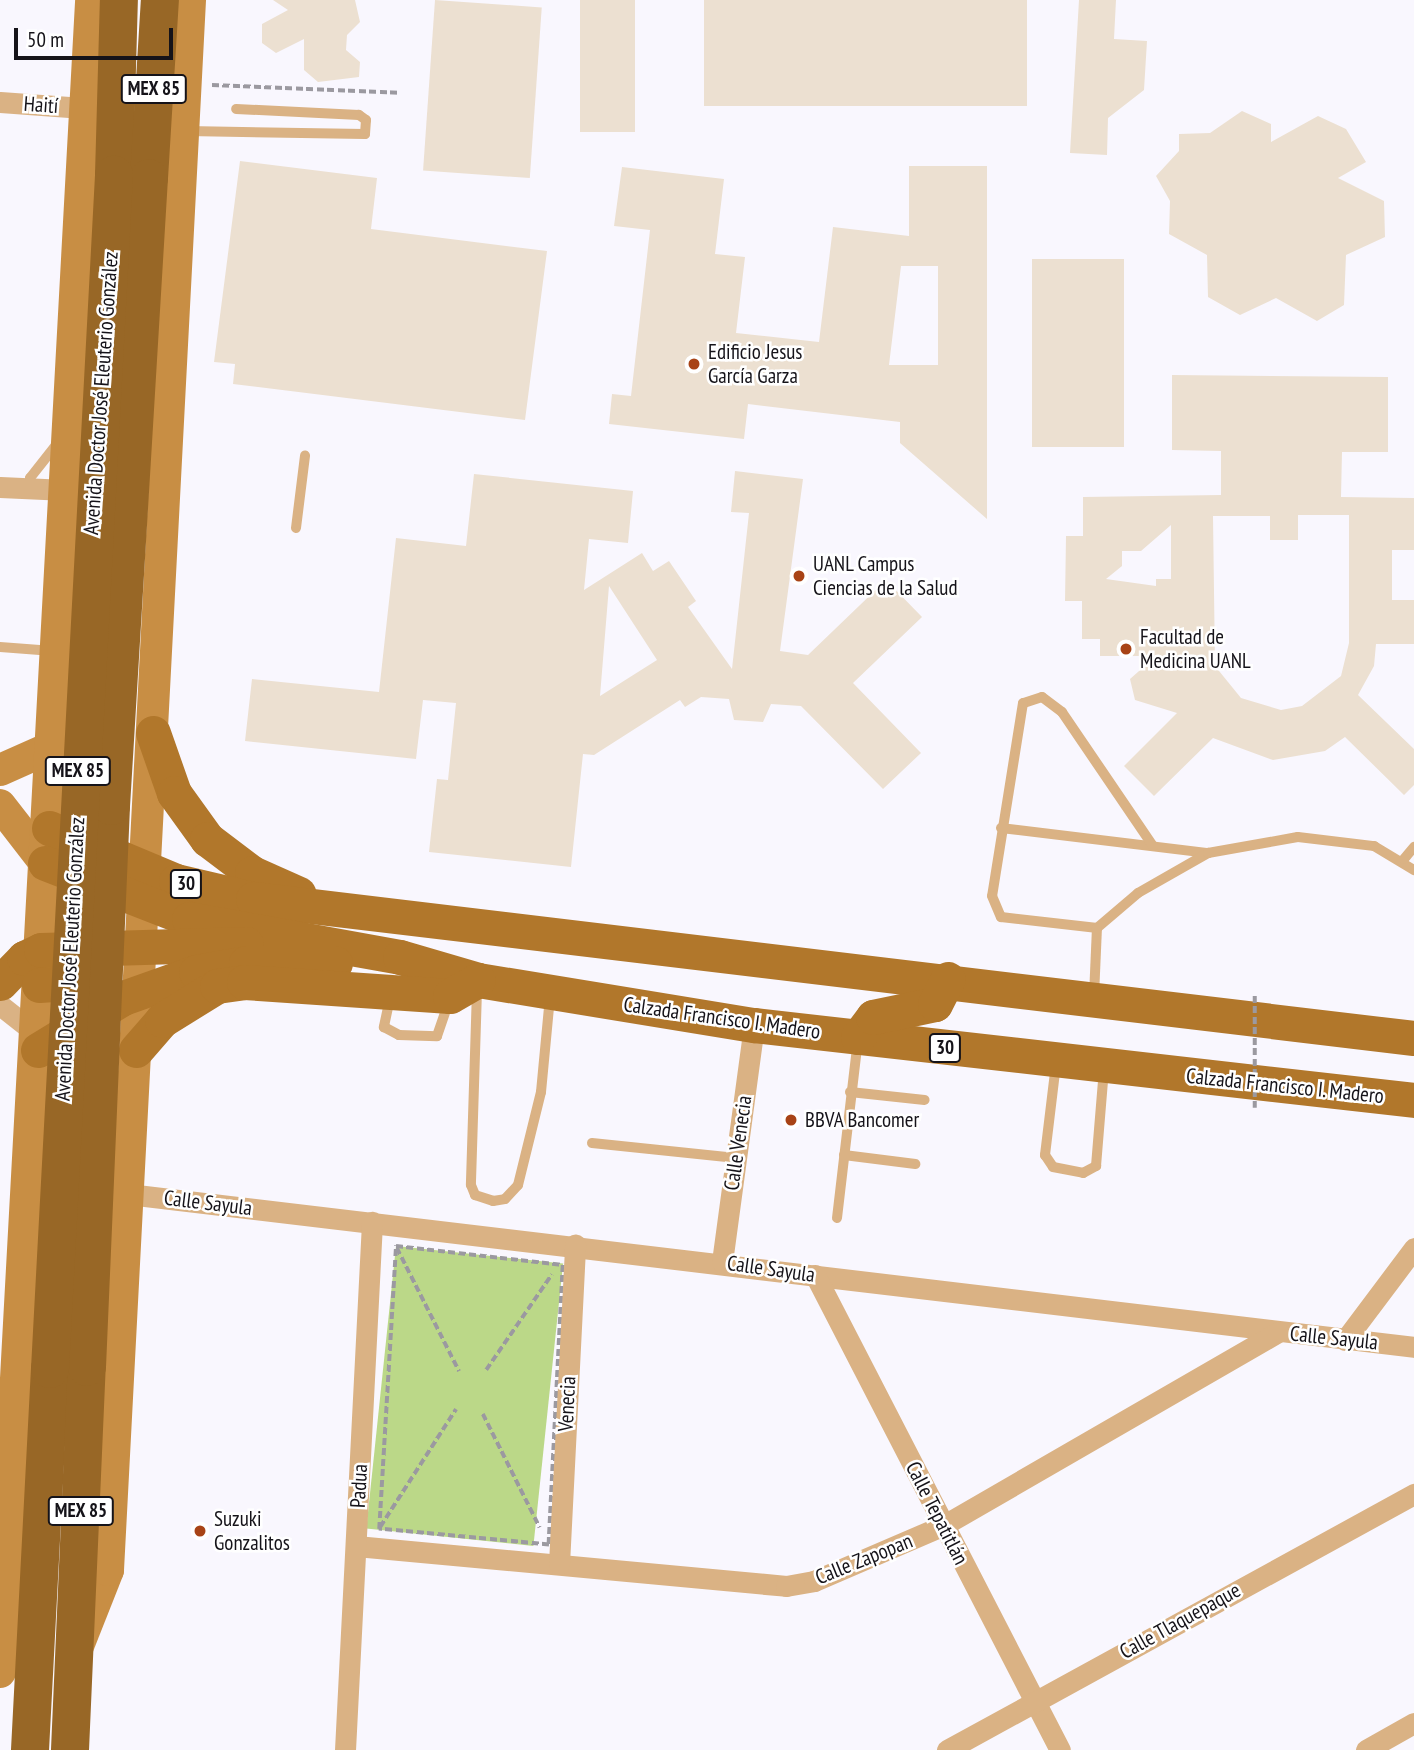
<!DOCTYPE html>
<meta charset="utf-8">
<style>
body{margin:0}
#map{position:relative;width:1414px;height:1750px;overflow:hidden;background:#f9f7fe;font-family:"PT Sans Narrow",sans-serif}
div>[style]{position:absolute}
.green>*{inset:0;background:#bbd888;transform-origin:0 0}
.building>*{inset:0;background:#ece0d1;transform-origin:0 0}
.path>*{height:3.5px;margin-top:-1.75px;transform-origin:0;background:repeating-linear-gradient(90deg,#9b99a0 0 7px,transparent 0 10.5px)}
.lane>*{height:10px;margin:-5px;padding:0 5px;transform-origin:5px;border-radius:5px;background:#dab284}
.street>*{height:21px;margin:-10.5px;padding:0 10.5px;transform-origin:10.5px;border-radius:10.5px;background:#dab284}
.secondary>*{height:32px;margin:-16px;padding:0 16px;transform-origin:16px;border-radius:16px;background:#c88e44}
.primary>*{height:35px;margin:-17.5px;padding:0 17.5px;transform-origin:17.5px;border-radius:17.5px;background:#b1772b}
.highway>*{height:38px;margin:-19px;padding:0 19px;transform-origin:19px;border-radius:19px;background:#986726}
.path-bridge>*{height:3.5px;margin-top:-1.75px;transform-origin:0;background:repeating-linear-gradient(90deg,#9b99a0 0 7px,transparent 0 10.5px)}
.highway-bridge>*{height:38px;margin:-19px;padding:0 19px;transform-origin:19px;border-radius:19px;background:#986726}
.dots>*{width:19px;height:19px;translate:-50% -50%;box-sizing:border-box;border:4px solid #fff;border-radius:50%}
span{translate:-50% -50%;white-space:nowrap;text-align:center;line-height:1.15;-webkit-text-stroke:5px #fff;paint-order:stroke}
.shield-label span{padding:2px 5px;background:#fff;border:2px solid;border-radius:5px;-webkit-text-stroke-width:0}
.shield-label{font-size:19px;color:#151319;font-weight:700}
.street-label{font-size:21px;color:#151319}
.poi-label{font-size:21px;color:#151319}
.left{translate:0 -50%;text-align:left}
.scale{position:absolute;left:14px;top:28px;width:159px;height:32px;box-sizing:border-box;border:4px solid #151319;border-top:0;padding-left:9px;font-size:21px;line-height:24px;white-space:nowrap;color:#151319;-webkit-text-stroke:5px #fff;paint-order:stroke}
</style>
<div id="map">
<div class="green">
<div style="left:396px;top:1246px;width:168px;height:284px;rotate:6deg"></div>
</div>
<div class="building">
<div style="clip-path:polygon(273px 0,355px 0,360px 22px,347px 35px,346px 50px,360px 62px,359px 77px,318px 82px,304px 70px,304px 39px,276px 53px,262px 43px,262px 24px,288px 10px)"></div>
<div style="left:435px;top:0;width:107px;height:171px;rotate:4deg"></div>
<div style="left:580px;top:0;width:55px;height:132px"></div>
<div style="left:704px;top:0;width:323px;height:106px"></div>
<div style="clip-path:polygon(1079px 0,1116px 0,1114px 39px,1147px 41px,1144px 90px,1108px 118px,1107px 155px,1070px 153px)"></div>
<div style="clip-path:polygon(1242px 111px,1271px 124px,1271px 142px,1318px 116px,1346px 129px,1366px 162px,1338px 178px,1384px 201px,1385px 237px,1346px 255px,1344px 305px,1317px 321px,1276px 298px,1240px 315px,1208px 297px,1207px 255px,1169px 234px,1170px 201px,1156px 176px,1179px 151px,1179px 134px,1210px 133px)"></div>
<div style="clip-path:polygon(240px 161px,377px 178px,371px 229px,547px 251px,525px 420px,233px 384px,235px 364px,214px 362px)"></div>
<div style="clip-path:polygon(evenodd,909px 166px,987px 166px,987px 519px,900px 443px,900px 422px,748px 404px,744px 439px,609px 424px,612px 394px,631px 396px,650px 230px,614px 226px,622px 167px,724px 179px,715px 254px,745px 257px,736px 333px,819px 342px,833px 227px,909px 236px,909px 166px,901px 266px,938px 266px,938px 365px,889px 365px,901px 266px)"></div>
<div style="left:1032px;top:259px;width:92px;height:188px"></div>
<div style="clip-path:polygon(evenodd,1172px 375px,1388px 377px,1388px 452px,1342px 452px,1341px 497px,1414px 498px,1414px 550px,1392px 550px,1392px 600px,1414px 600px,1414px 644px,1376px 644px,1374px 666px,1358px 695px,1414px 749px,1414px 785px,1404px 795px,1345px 737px,1325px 751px,1273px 760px,1213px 738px,1154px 796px,1124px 766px,1177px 713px,1135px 700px,1130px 679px,1156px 656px,1100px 656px,1100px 639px,1082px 639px,1082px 601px,1065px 601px,1066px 536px,1083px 536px,1083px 497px,1221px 495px,1221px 451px,1172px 450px,1172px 375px,1298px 515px,1349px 515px,1349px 643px,1341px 676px,1302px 706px,1281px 710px,1241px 698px,1215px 666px,1213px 516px,1270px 516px,1270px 540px,1298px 540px,1298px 515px,1172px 375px,1171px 525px,1171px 579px,1156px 579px,1156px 586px,1106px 579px,1122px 566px,1122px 551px,1141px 551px,1171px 525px)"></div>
<div style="clip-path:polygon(evenodd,735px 471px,803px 479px,780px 651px,808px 655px,886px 580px,922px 617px,853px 683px,921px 753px,883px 789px,801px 706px,771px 704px,763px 722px,734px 720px,729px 699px,701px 697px,685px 707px,680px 700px,594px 755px,583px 754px,571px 867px,429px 852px,437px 779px,448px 780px,456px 703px,423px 700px,416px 759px,245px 741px,252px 679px,379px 692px,396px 538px,466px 546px,474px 474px,633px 491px,628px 543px,589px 539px,584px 590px,642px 553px,653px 571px,669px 561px,696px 601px,688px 607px,732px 669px,749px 513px,731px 512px,735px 471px,609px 586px,657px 660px,600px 696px,609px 586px)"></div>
</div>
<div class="path">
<div style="left:212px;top:85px;width:187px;rotate:2.4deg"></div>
<div style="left:396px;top:1246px;width:168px;rotate:6.5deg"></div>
<div style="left:563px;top:1265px;width:280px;rotate:92.9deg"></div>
<div style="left:549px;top:1545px;width:171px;rotate:-174.6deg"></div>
<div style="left:379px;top:1529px;width:284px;rotate:-86.6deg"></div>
<div style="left:397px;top:1248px;width:138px;rotate:63.2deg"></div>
<div style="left:486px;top:1370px;width:116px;rotate:-55.5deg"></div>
<div style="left:483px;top:1414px;width:127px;rotate:63.4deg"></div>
<div style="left:380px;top:1527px;width:140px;rotate:-57.2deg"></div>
</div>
<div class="lane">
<div style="left:187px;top:131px;width:178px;rotate:1deg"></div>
<div style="left:365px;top:134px;width:14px;rotate:-86deg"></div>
<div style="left:366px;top:120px;width:9px;rotate:-144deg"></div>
<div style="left:359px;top:115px;width:123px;rotate:-177.2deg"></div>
<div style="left:30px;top:488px;width:10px;rotate:-90deg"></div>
<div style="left:30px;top:478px;width:48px;rotate:-51.7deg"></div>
<div style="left:296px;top:528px;width:73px;rotate:-82.9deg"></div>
<div style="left:0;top:647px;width:53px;rotate:4.3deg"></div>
<div style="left:1001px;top:828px;width:209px;rotate:6.9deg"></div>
<div style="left:1153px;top:846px;width:162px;rotate:-124.2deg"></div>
<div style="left:1062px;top:712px;width:25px;rotate:-143deg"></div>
<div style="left:1042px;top:697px;width:20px;rotate:162deg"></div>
<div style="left:1023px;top:703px;width:195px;rotate:99.1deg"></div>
<div style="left:992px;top:896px;width:23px;rotate:67deg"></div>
<div style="left:1001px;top:917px;width:97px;rotate:6.5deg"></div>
<div style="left:1097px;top:928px;width:54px;rotate:-40.5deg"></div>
<div style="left:1138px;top:893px;width:81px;rotate:-29.7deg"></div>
<div style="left:1208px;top:853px;width:91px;rotate:-10.1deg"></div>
<div style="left:1298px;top:837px;width:77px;rotate:6.8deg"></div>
<div style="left:1374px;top:846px;width:47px;rotate:31deg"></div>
<div style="left:1404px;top:859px;width:16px;rotate:-50deg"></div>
<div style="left:477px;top:990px;width:195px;rotate:91.8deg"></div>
<div style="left:471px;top:1185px;width:11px;rotate:68deg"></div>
<div style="left:475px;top:1195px;width:19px;rotate:18deg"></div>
<div style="left:493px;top:1201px;width:12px;rotate:-9deg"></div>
<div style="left:505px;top:1199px;width:19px;rotate:-47deg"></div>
<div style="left:518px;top:1185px;width:96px;rotate:-76.1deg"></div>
<div style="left:541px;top:1092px;width:96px;rotate:-84.6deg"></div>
<div style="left:1094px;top:996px;width:68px;rotate:-87.5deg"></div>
<div style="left:390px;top:998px;width:30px;rotate:102deg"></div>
<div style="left:384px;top:1027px;width:17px;rotate:28deg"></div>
<div style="left:399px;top:1035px;width:38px;rotate:2deg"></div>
<div style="left:437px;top:1036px;width:36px;rotate:-71deg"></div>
<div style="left:1056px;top:1064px;width:92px;rotate:96.9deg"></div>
<div style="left:1045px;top:1155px;width:14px;rotate:56deg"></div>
<div style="left:1053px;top:1167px;width:31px;rotate:11deg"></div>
<div style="left:1083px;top:1173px;width:15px;rotate:-28deg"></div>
<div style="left:1096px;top:1166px;width:97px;rotate:-85.3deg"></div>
<div style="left:850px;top:1092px;width:75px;rotate:6.1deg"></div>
<div style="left:592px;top:1143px;width:145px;rotate:5.9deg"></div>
<div style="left:844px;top:1155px;width:72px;rotate:7.2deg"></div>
<div style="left:837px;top:1218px;width:179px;rotate:-83.3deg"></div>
</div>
<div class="street">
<div style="left:0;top:102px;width:83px;rotate:4.1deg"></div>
<div style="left:0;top:487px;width:66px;rotate:2.6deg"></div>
<div style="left:0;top:1005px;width:48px;rotate:38.3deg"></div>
<div style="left:128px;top:1194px;width:1295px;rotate:6.78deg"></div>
<div style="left:722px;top:1262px;width:239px;rotate:-82.3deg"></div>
<div style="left:815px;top:1275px;width:534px;rotate:62.72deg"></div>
<div style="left:1345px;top:1340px;width:115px;rotate:-53.1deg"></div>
<div style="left:356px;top:1546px;width:432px;rotate:5.3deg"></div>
<div style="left:786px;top:1586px;width:28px;rotate:-10deg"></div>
<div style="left:814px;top:1581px;width:142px;rotate:-23.3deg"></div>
<div style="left:944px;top:1525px;width:386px;rotate:-30deg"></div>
<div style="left:559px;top:1564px;width:320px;rotate:-87.1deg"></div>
<div style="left:345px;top:1750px;width:529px;rotate:-87.07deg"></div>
<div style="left:947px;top:1750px;width:533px;rotate:-28.73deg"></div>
<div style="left:1366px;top:1750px;width:55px;rotate:-29.4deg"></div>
</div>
<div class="secondary">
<div style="left:0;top:770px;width:57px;rotate:-23.9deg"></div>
<div style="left:0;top:805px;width:73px;rotate:52.2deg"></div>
<div style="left:76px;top:1651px;width:87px;rotate:-68.4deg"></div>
<div style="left:108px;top:1570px;width:1572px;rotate:-87.01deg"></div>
<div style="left:0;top:1672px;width:1674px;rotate:-86.88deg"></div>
</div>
<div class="primary">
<div style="left:153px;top:733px;width:64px;rotate:70.7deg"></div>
<div style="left:174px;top:793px;width:57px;rotate:54.3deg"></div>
<div style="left:207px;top:839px;width:56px;rotate:37.1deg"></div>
<div style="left:252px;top:873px;width:51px;rotate:24.1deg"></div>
<div style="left:49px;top:828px;width:138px;rotate:22.7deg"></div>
<div style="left:176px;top:881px;width:79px;rotate:13.2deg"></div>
<div style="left:253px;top:899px;width:1169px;rotate:6.83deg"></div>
<div style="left:45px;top:863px;width:155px;rotate:21.3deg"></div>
<div style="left:189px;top:919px;width:214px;rotate:10.2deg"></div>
<div style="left:400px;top:957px;width:81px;rotate:16.4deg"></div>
<div style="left:478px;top:980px;width:280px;rotate:9.3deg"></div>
<div style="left:754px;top:1025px;width:664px;rotate:6.48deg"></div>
<div style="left:0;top:983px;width:35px;rotate:-46deg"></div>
<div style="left:24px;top:958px;width:19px;rotate:-25deg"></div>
<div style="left:41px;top:950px;width:205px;rotate:-1.7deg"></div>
<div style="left:39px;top:985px;width:58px;rotate:-3.9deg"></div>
<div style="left:858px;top:1037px;width:25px;rotate:-53deg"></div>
<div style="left:873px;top:1017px;width:63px;rotate:-11.8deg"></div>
<div style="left:935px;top:1004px;width:28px;rotate:-63deg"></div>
<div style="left:38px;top:1050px;width:100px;rotate:-31.5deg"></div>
<div style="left:123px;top:998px;width:77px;rotate:-19.6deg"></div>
<div style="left:196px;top:972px;width:51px;rotate:-10.2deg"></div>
<div style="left:246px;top:963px;width:89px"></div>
<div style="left:136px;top:1050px;width:40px;rotate:-49deg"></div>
<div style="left:162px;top:1020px;width:65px;rotate:-31.7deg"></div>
<div style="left:217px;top:986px;width:27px;rotate:-8deg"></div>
<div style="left:244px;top:982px;width:206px;rotate:3.9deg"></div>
<div style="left:450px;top:996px;width:32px;rotate:-30deg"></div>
</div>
<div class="highway">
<div style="left:114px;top:175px;width:175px;rotate:-88.4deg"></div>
<div style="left:149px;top:178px;width:178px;rotate:-86.5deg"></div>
<div style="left:30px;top:1750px;width:382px;rotate:-87deg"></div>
<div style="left:70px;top:1750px;width:383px;rotate:-87.5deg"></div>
</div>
<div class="path-bridge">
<div style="left:1255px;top:996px;width:112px;rotate:90deg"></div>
</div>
<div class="highway-bridge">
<div style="left:87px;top:1367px;width:562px;rotate:-87.55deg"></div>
<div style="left:111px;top:806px;width:629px;rotate:-86.54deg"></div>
<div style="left:50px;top:1369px;width:1196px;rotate:-86.93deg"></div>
</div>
<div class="dots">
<div style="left:694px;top:364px;background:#a84316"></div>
<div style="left:799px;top:576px;background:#a84316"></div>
<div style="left:1126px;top:649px;background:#a84316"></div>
<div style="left:791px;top:1120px;background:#a84316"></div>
<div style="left:200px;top:1531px;background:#a84316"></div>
</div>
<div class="shield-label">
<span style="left:154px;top:89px">MEX 85</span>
<span style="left:78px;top:771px">MEX 85</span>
<span style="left:186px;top:884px">30</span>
<span style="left:945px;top:1048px">30</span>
<span style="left:81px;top:1511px">MEX 85</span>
</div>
<div class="street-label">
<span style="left:41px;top:105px;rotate:4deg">Haití</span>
<span style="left:101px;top:393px;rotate:-86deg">Avenida Doctor José Eleuterio González</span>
<span style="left:70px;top:959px;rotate:-87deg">Avenida Doctor José Eleuterio González</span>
<span style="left:722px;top:1018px;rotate:8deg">Calzada Francisco I. Madero</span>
<span style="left:1285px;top:1086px;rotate:6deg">Calzada Francisco I. Madero</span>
<span style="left:738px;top:1143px;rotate:-82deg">Calle Venecia</span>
<span style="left:208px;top:1203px;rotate:7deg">Calle Sayula</span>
<span style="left:771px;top:1269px;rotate:8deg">Calle Sayula</span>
<span style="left:1334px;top:1338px;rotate:6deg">Calle Sayula</span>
<span style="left:567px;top:1404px;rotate:-87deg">Venecia</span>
<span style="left:359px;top:1486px;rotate:-87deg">Padua</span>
<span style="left:937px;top:1513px;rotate:63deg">Calle Tepatitlán</span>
<span style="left:864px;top:1559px;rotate:-22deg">Calle Zapopan</span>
<span style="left:1180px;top:1621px;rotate:-29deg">Calle Tlaquepaque</span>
</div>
<div class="poi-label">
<span class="left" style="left:708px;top:364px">Edificio Jesus<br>García Garza</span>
<span class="left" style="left:813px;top:576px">UANL Campus<br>Ciencias de la Salud</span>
<span class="left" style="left:1140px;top:649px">Facultad de<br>Medicina UANL</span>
<span class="left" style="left:805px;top:1120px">BBVA Bancomer</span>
<span class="left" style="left:214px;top:1531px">Suzuki<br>Gonzalitos</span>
</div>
<div class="scale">50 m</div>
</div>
